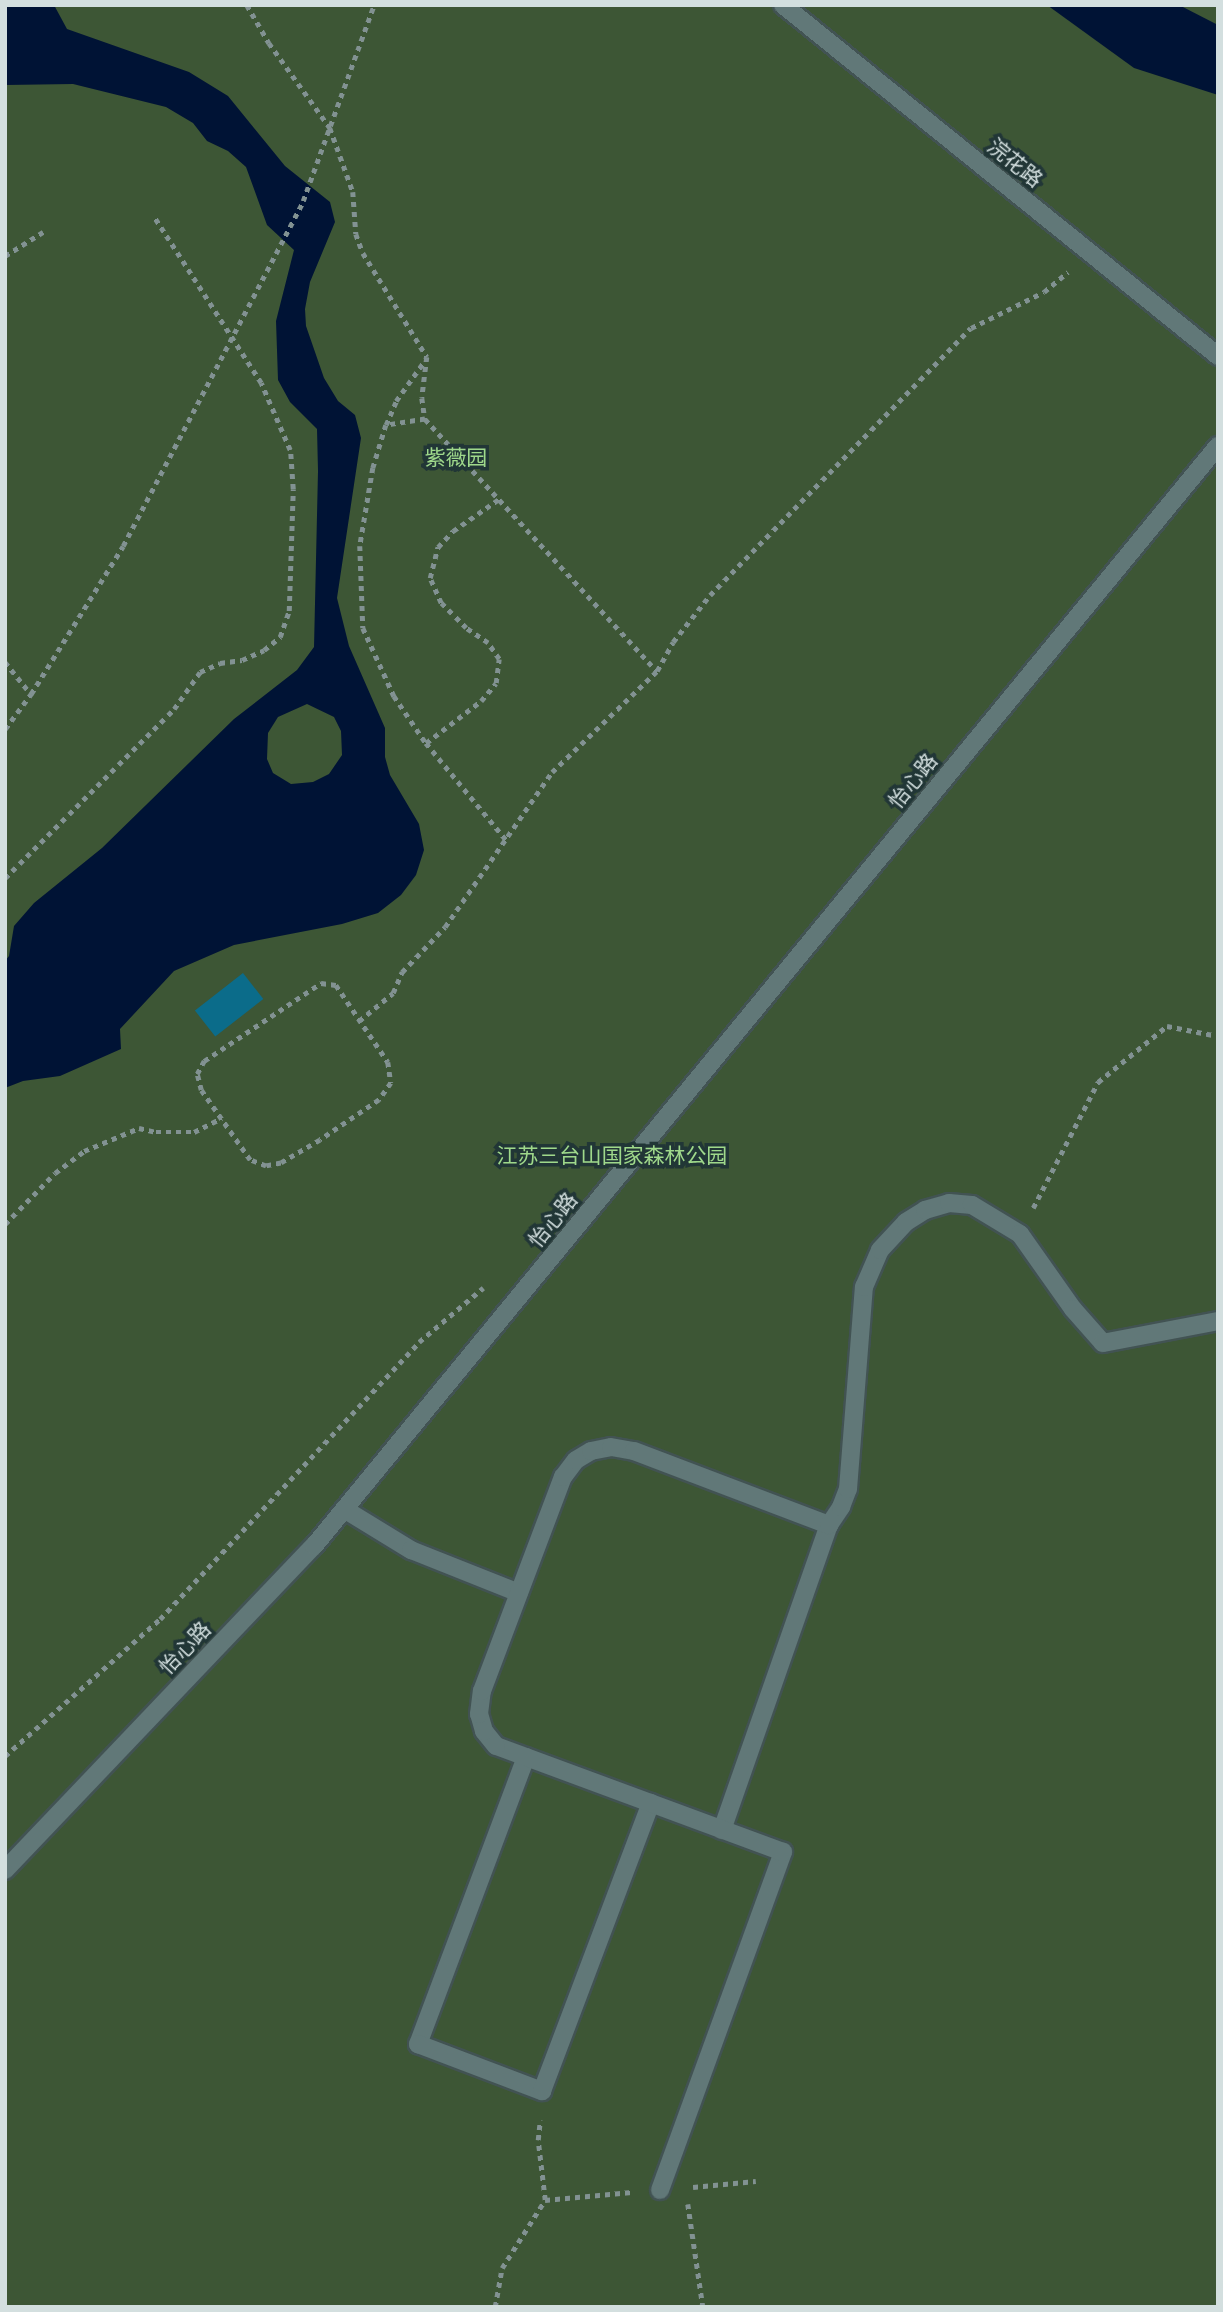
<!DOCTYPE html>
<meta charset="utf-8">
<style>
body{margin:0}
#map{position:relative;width:1223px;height:2312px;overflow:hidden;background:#213636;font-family:"DM Sans","Noto Sans SC",sans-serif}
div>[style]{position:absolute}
.green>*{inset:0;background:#3d5635;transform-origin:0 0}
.water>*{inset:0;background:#001335}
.building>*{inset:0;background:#0b6c8a;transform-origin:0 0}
.path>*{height:4.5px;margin-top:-2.25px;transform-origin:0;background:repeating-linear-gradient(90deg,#829292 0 5px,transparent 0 10px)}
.roads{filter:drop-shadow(2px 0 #425353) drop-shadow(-2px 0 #425353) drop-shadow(0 2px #425353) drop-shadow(0 -2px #425353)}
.minor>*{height:18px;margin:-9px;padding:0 9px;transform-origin:9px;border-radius:9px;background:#617878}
span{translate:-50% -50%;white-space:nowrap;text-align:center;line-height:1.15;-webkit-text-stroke:7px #213636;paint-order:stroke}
.street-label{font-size:21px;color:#d3dfdf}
.park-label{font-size:21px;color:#9fd98b}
.frame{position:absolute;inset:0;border:7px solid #d3dfdf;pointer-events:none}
</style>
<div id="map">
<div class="green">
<div style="left:5px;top:5px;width:1213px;height:2302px"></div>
</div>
<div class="water">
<div style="clip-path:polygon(evenodd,5px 5px,54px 5px,67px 29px,189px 72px,228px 96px,285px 166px,330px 202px,335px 222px,310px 282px,305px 309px,306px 326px,324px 378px,338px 401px,355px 415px,361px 438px,337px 598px,349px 646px,385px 728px,385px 757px,390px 775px,419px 824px,424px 850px,416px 875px,401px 895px,378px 913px,342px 924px,234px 945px,174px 971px,120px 1029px,121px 1049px,60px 1076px,23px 1081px,5px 1088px,5px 961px,9px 956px,14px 926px,34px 903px,102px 848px,234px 719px,297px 670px,314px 647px,318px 471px,317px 429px,290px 402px,278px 380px,276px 321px,294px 250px,267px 225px,246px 167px,228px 151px,207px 141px,193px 123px,166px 107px,73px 84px,5px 85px,5px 5px,307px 704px,334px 717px,341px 731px,342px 755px,329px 774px,313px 782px,291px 784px,273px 773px,267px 759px,268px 733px,278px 717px,307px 704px)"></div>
<div style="clip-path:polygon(1047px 5px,1179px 5px,1218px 25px,1218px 95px,1134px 68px)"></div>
</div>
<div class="building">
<div style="left:243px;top:973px;width:33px;height:61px;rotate:52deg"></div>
</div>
<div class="path">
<div style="left:247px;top:5px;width:44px;rotate:59.9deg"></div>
<div style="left:269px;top:43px;width:105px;rotate:54.3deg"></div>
<div style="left:330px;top:128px;width:68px;rotate:70.2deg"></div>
<div style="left:353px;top:192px;width:42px;rotate:85.9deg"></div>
<div style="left:356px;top:234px;width:20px;rotate:70deg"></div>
<div style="left:363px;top:253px;width:122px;rotate:58.4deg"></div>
<div style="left:427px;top:357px;width:41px;rotate:97deg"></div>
<div style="left:422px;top:398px;width:21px;rotate:82deg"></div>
<div style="left:425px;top:419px;width:343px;rotate:47.4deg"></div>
<div style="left:5px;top:256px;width:45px;rotate:-32.3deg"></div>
<div style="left:425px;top:419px;width:39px;rotate:171deg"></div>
<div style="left:386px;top:425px;width:26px;rotate:-67deg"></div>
<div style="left:396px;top:401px;width:52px;rotate:-54.5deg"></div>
<div style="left:386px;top:425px;width:45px;rotate:106.8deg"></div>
<div style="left:373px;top:468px;width:79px;rotate:99.5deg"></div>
<div style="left:360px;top:546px;width:82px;rotate:87.9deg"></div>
<div style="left:363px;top:628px;width:75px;rotate:65.5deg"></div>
<div style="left:394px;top:696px;width:57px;rotate:55.8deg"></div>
<div style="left:426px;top:743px;width:127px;rotate:50.4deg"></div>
<div style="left:5px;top:662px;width:41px;rotate:50.9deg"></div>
<div style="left:5px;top:729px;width:44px;rotate:-53.4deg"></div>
<div style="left:31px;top:694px;width:174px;rotate:-58.1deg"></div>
<div style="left:123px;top:546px;width:389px;rotate:-62.4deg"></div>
<div style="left:303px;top:201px;width:208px;rotate:-70.1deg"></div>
<div style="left:426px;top:743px;width:69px;rotate:-37.4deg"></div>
<div style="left:481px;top:701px;width:23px;rotate:-50deg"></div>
<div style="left:496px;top:683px;width:24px;rotate:-83deg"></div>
<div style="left:499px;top:659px;width:19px;rotate:-125deg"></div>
<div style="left:488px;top:643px;width:27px;rotate:-146deg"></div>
<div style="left:466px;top:628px;width:35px;rotate:-135deg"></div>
<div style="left:441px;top:603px;width:27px;rotate:-114deg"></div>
<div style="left:430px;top:578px;width:32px;rotate:-76deg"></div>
<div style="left:438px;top:547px;width:22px;rotate:-47deg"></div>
<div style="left:453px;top:531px;width:56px;rotate:-34.8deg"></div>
<div style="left:5px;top:878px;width:239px;rotate:-45deg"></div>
<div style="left:174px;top:709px;width:45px;rotate:-54.9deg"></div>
<div style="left:200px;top:672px;width:22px;rotate:-24deg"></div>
<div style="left:220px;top:663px;width:22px;rotate:-8deg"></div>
<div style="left:242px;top:660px;width:24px;rotate:-24deg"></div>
<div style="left:264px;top:650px;width:21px;rotate:-39deg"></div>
<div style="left:280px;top:637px;width:28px;rotate:-71deg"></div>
<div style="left:289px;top:611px;width:122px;rotate:-88.1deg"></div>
<div style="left:293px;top:489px;width:39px;rotate:-94deg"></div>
<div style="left:290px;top:450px;width:73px;rotate:-113.4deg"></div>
<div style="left:261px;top:383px;width:197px;rotate:-122.8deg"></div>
<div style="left:321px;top:983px;width:15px;rotate:8deg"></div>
<div style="left:336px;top:985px;width:93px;rotate:56deg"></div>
<div style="left:388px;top:1062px;width:21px;rotate:82deg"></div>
<div style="left:391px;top:1083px;width:21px;rotate:125deg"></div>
<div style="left:379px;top:1100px;width:71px;rotate:145.9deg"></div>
<div style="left:320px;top:1140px;width:45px;rotate:149.5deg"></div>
<div style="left:281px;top:1163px;width:15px;rotate:169deg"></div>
<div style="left:266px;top:1166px;width:17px;rotate:-159deg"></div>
<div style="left:250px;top:1160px;width:85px;rotate:-125deg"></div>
<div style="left:201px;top:1090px;width:16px;rotate:-104deg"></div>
<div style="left:197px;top:1074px;width:15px;rotate:-62deg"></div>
<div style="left:204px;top:1061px;width:141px;rotate:-33.7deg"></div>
<div style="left:359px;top:1021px;width:44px;rotate:-39.5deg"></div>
<div style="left:393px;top:993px;width:23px;rotate:-67deg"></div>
<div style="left:402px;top:972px;width:62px;rotate:-46.3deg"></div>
<div style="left:445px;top:927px;width:188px;rotate:-55.4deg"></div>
<div style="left:552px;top:772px;width:146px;rotate:-43.9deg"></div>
<div style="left:657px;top:671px;width:33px;rotate:-61deg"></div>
<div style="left:673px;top:642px;width:60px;rotate:-51.8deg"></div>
<div style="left:710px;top:595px;width:373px;rotate:-45.7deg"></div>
<div style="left:971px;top:328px;width:81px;rotate:-26.3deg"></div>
<div style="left:1044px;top:292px;width:31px;rotate:-40deg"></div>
<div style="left:1033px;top:1208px;width:142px;rotate:-62.7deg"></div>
<div style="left:1098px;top:1082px;width:89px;rotate:-39.1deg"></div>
<div style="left:1167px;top:1026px;width:52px;rotate:11.1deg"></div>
<div style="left:5px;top:1224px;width:71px;rotate:-45.6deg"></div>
<div style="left:55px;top:1173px;width:36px;rotate:-37deg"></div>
<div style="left:84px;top:1151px;width:60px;rotate:-22.7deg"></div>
<div style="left:139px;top:1128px;width:17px;rotate:13deg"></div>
<div style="left:156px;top:1132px;width:38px"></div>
<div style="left:194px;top:1132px;width:31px;rotate:-27deg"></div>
<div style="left:5px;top:1756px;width:207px;rotate:-41.5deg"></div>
<div style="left:160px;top:1619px;width:379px;rotate:-46.9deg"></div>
<div style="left:419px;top:1342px;width:84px;rotate:-40.2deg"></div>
<div style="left:693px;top:2187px;width:63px;rotate:-5.4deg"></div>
<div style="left:545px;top:2200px;width:87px;rotate:-5.3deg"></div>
<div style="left:688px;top:2204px;width:104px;rotate:81.7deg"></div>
<div style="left:495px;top:2307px;width:40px;rotate:-80deg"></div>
<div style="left:502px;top:2268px;width:80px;rotate:-57.7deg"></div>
<div style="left:545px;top:2200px;width:60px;rotate:-96.7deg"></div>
<div style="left:538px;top:2140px;width:20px;rotate:-84deg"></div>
</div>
<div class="roads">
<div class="minor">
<div style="left:783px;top:5px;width:559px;rotate:38.9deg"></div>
<div style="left:344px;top:1509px;width:79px;rotate:31.5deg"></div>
<div style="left:411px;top:1550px;width:116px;rotate:21.7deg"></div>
<div style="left:526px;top:1757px;width:307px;rotate:110.6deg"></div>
<div style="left:418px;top:2044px;width:133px;rotate:20.8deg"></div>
<div style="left:542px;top:2091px;width:308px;rotate:-69.3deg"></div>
<div style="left:722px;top:1830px;width:323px;rotate:-70.7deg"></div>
<div style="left:5px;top:1870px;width:448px;rotate:-46.4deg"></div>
<div style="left:314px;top:1546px;width:1424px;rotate:-50.59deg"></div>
<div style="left:660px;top:2190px;width:360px;rotate:-70deg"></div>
<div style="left:783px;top:1852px;width:306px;rotate:-159.7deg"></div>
<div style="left:496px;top:1746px;width:19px;rotate:-129deg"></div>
<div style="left:484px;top:1731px;width:18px;rotate:-106deg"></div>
<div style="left:479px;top:1714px;width:23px;rotate:-83deg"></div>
<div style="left:482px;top:1691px;width:229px;rotate:-69.3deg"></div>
<div style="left:563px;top:1477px;width:21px;rotate:-53deg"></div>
<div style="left:576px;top:1460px;width:17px;rotate:-31deg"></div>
<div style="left:591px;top:1451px;width:20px;rotate:-11deg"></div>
<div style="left:611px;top:1447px;width:23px;rotate:10deg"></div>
<div style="left:634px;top:1451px;width:209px;rotate:20.8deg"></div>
<div style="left:829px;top:1525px;width:22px;rotate:-56deg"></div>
<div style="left:841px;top:1507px;width:19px;rotate:-69deg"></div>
<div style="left:848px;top:1489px;width:203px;rotate:-85.5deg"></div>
<div style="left:864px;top:1287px;width:40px;rotate:-66.6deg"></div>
<div style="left:880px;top:1250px;width:38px;rotate:-47deg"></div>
<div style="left:906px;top:1222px;width:22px;rotate:-32deg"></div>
<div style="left:925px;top:1210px;width:25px;rotate:-16deg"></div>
<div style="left:949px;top:1203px;width:23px;rotate:5deg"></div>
<div style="left:972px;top:1205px;width:56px;rotate:31.1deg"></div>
<div style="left:1020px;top:1234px;width:92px;rotate:54.8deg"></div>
<div style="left:1073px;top:1309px;width:45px;rotate:48.6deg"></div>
<div style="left:1103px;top:1343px;width:117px;rotate:-10.8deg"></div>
</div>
</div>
<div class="street-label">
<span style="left:1015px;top:163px;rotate:39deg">浣花路</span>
<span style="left:913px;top:781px;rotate:-51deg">怡心路</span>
<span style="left:553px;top:1220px;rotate:-51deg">怡心路</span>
<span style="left:185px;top:1648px;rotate:-46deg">怡心路</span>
</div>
<div class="park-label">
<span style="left:456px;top:458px">紫薇园</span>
<span style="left:612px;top:1156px">江苏三台山国家森林公园</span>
</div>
<div class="frame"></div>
</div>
